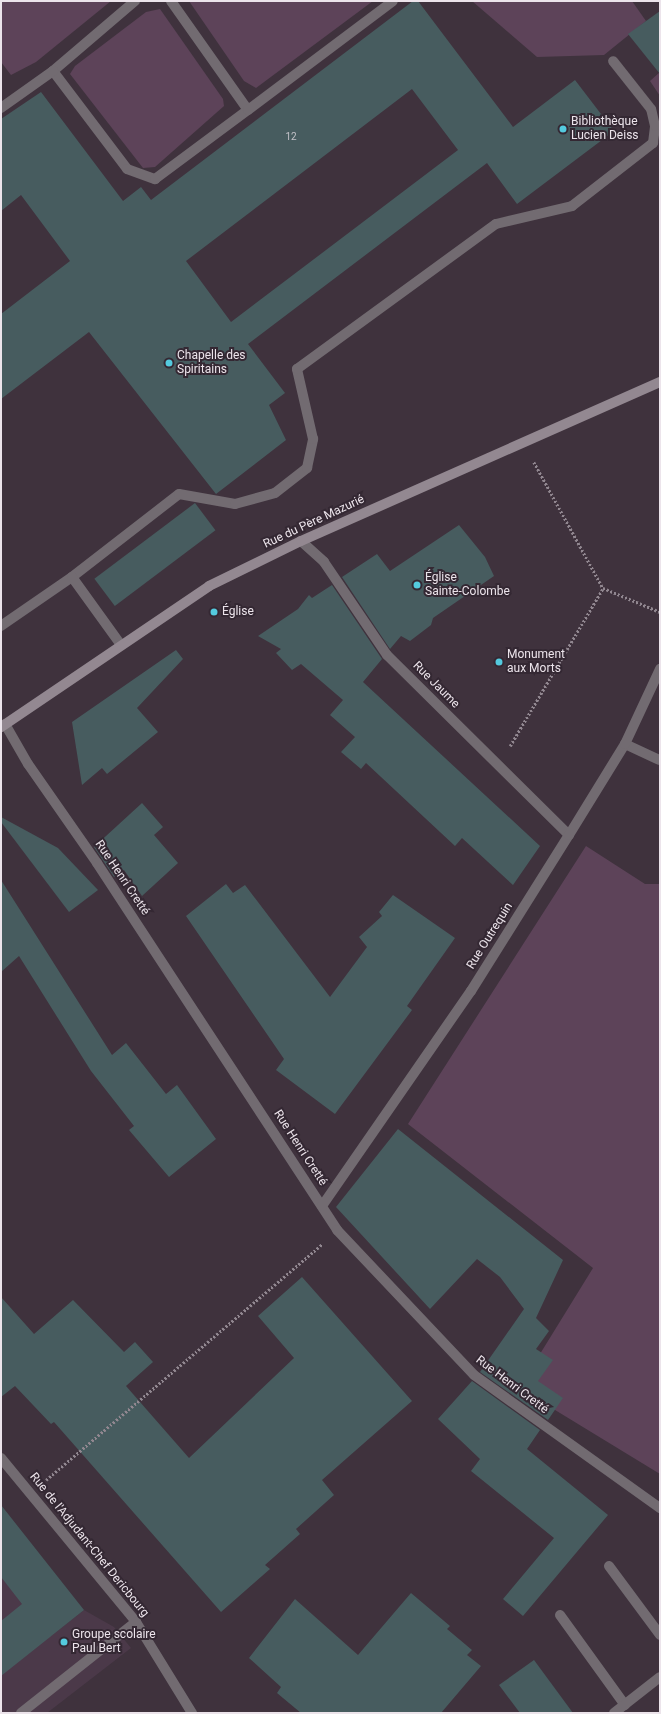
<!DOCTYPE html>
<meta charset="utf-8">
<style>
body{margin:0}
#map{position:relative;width:661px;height:1714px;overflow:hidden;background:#3f323d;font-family:Roboto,sans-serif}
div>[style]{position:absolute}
.built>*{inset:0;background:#4b3949}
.green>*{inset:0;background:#5d4359}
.building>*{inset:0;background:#475c5f;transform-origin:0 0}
.path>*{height:2.5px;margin-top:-1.25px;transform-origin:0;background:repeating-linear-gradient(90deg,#918790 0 2px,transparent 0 4px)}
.lane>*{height:10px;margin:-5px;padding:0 5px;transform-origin:5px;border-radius:5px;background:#726b71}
.street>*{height:10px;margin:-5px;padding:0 5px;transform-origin:5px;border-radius:5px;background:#726b71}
.secondary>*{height:10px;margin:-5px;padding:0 5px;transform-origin:5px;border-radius:5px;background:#938891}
.dots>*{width:11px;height:11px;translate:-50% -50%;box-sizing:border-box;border:2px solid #342833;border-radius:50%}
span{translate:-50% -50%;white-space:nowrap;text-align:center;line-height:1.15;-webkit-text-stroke:4px #342833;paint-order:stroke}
.number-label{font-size:10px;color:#c3c2c8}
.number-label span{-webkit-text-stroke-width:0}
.poi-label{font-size:12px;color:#ece4eb}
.left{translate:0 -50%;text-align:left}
.street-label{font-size:12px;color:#ece4eb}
.frame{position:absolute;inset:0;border:2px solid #ece4eb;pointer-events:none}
</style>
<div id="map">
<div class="built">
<div style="clip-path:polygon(1px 1577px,51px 1636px,84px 1610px,114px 1627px,131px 1648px,47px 1713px,1px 1713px)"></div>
</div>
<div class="green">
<div style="clip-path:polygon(1px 1px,111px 1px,36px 62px,11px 75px,1px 62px)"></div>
<div style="clip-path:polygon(189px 1px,373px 1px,256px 88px,244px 81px)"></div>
<div style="clip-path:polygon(472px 1px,632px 1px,646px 21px,604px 55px,537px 57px)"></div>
<div style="clip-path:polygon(160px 9px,223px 99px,224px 106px,155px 167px,143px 168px,70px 74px,75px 66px,146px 12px)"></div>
<div style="clip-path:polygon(660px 72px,660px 96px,650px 81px)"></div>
<div style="clip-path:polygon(586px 846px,645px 884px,660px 884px,660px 1474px,519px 1388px,593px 1268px,408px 1124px)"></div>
</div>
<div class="building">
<div style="clip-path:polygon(evenodd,413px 1px,418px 1px,513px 127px,575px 80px,614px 131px,517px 204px,487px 163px,248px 344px,285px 393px,269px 405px,286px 440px,216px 494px,89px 332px,1px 399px,1px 314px,70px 261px,21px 195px,1px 211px,1px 119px,41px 92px,123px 201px,141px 187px,151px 200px,413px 1px,412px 89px,458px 150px,231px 322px,186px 261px,412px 89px)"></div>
<div style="clip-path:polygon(660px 11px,660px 74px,628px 34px)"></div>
<div style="left:195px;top:503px;width:34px;height:126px;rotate:53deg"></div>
<div style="clip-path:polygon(459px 525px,485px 557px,494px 576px,433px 618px,431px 625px,410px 641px,401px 636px,390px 649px,342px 577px,377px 554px,390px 571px)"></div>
<div style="clip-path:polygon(332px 585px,382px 659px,363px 682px,540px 846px,513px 885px,462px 838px,455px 846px,366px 763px,361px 769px,341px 752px,355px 737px,330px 715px,343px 700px,301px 664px,292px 670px,276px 653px,281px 649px,258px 636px,298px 609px,309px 595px,312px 598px)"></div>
<div style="clip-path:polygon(176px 650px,183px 659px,137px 708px,158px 732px,107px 774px,102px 768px,82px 785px,72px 722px)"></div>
<div style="clip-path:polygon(142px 803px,163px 827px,154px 835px,178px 863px,142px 896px,124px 870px,114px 877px,94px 847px)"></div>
<div style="clip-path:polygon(1px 817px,58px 848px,98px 890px,69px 912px,1px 822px)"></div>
<div style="clip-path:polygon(1px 880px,112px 1055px,126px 1043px,166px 1094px,177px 1085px,216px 1139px,169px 1177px,129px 1130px,134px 1126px,91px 1071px,19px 956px,1px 972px)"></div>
<div style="clip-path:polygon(226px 884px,233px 893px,245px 885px,330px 997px,367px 947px,359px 937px,382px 916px,379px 912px,393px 895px,455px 938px,407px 1006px,412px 1010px,335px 1114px,276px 1070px,284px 1059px,186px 916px)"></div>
<div style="clip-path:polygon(398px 1129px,563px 1260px,536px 1318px,549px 1331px,536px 1349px,553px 1360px,538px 1381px,563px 1398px,548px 1420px,480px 1372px,524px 1309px,500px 1277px,477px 1259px,430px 1309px,336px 1207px)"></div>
<div style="clip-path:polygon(302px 1277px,412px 1401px,322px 1480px,334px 1495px,296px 1529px,300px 1534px,265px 1565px,270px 1569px,221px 1612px,54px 1422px,51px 1424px,15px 1386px,1px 1397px,1px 1297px,34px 1334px,73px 1300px,124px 1352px,135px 1342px,153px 1362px,126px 1386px,189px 1458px,294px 1358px,258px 1316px)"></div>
<div style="clip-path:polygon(472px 1381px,540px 1430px,527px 1449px,608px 1515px,523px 1616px,503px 1599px,554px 1538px,471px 1471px,480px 1459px,438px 1419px)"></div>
<div style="clip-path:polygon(1px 1505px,84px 1610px,1px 1676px,1px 1621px,22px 1604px,1px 1577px)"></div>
<div style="clip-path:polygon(411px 1593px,450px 1626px,447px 1629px,472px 1650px,467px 1655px,481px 1666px,441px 1713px,301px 1713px,277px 1693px,281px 1687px,249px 1658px,295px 1599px,358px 1655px)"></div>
<div style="clip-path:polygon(534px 1660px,573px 1713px,520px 1713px,499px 1685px)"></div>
</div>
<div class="path">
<div style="left:534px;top:462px;width:144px;rotate:61.3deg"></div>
<div style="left:603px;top:588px;width:62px;rotate:22.8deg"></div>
<div style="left:510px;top:746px;width:183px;rotate:-59.5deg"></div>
<div style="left:46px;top:1480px;width:363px;rotate:-40.5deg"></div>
</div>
<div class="lane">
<div style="left:135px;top:1px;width:108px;rotate:139.5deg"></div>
<div style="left:53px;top:71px;width:123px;rotate:52.9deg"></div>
<div style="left:127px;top:169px;width:30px;rotate:20deg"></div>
<div style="left:155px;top:179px;width:116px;rotate:-36.6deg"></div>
<div style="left:171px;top:1px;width:133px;rotate:54.8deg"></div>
<div style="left:248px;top:110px;width:181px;rotate:-36.9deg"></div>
<div style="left:1px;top:108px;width:64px;rotate:-35.4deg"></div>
<div style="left:72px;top:577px;width:135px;rotate:-37.8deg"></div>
<div style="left:179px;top:494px;width:57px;rotate:10.1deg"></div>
<div style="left:235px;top:504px;width:41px;rotate:-15.4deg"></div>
<div style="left:275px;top:493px;width:41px;rotate:-38deg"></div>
<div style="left:307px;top:468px;width:30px;rotate:-78deg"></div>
<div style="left:313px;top:439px;width:72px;rotate:-102.9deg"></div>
<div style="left:297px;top:369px;width:246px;rotate:-36.1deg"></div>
<div style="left:496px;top:224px;width:78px;rotate:-13.3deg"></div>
<div style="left:572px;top:206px;width:103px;rotate:-37.9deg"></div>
<div style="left:653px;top:143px;width:17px;rotate:-83deg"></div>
<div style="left:655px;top:126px;width:17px;rotate:-103deg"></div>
<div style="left:651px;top:109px;width:61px;rotate:-128.4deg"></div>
<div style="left:1px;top:626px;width:86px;rotate:-34.6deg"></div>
<div style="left:72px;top:577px;width:84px;rotate:54.2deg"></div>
<div style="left:625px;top:744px;width:38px;rotate:25deg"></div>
<div style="left:609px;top:1566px;width:86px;rotate:53.5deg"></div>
<div style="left:560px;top:1615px;width:111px;rotate:54.2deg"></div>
<div style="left:21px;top:1713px;width:147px;rotate:-38.4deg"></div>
<div style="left:614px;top:1713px;width:58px;rotate:-38deg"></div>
</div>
<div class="street">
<div style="left:301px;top:541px;width:31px;rotate:42deg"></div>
<div style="left:324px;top:562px;width:112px;rotate:55.9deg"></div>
<div style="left:387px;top:655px;width:256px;rotate:44.7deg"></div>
<div style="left:5px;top:724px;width:46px;rotate:60.1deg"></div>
<div style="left:28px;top:764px;width:121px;rotate:55.1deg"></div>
<div style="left:97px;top:863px;width:439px;rotate:56.8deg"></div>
<div style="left:337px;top:1230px;width:199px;rotate:46.6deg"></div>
<div style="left:474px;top:1375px;width:229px;rotate:35.6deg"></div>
<div style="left:322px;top:1206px;width:262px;rotate:-55.3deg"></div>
<div style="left:471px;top:991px;width:184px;rotate:-57.9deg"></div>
<div style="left:569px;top:835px;width:107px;rotate:-58.4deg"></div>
<div style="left:625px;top:744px;width:83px;rotate:-65deg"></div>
<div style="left:1px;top:1458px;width:212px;rotate:50.5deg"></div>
<div style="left:136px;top:1622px;width:107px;rotate:58.4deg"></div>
</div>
<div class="secondary">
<div style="left:1px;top:727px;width:251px;rotate:-34.1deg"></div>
<div style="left:209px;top:586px;width:102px;rotate:-26.1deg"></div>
<div style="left:301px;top:541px;width:393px;rotate:-23.9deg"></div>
</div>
<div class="dots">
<div style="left:563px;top:129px;background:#54cade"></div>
<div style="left:169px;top:363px;background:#54cade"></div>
<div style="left:417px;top:585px;background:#54cade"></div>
<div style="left:214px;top:612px;background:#54cade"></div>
<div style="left:499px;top:662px;background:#54cade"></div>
<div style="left:64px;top:1642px;background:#54cade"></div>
</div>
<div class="number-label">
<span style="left:291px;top:137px">12</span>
</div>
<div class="poi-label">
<span class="left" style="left:571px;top:129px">Bibliothèque<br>Lucien Deiss</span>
<span class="left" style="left:177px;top:363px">Chapelle des<br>Spiritains</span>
<span class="left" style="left:425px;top:585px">Église<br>Sainte-Colombe</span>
<span class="left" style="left:222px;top:612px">Église</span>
<span class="left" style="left:507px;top:662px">Monument<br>aux Morts</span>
<span class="left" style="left:72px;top:1642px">Groupe scolaire<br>Paul Bert</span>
</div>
<div class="street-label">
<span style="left:314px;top:522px;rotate:-25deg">Rue du Père Mazurié</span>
<span style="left:436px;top:685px;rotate:45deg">Rue Jaume</span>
<span style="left:122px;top:878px;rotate:56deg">Rue Henri Cretté</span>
<span style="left:490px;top:936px;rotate:-58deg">Rue Outrequin</span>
<span style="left:300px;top:1148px;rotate:57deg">Rue Henri Cretté</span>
<span style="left:512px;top:1385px;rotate:37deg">Rue Henri Cretté</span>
<span style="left:89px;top:1545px;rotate:51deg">Rue de l'Adjudant-Chef Dericbourg</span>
</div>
<div class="frame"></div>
</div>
